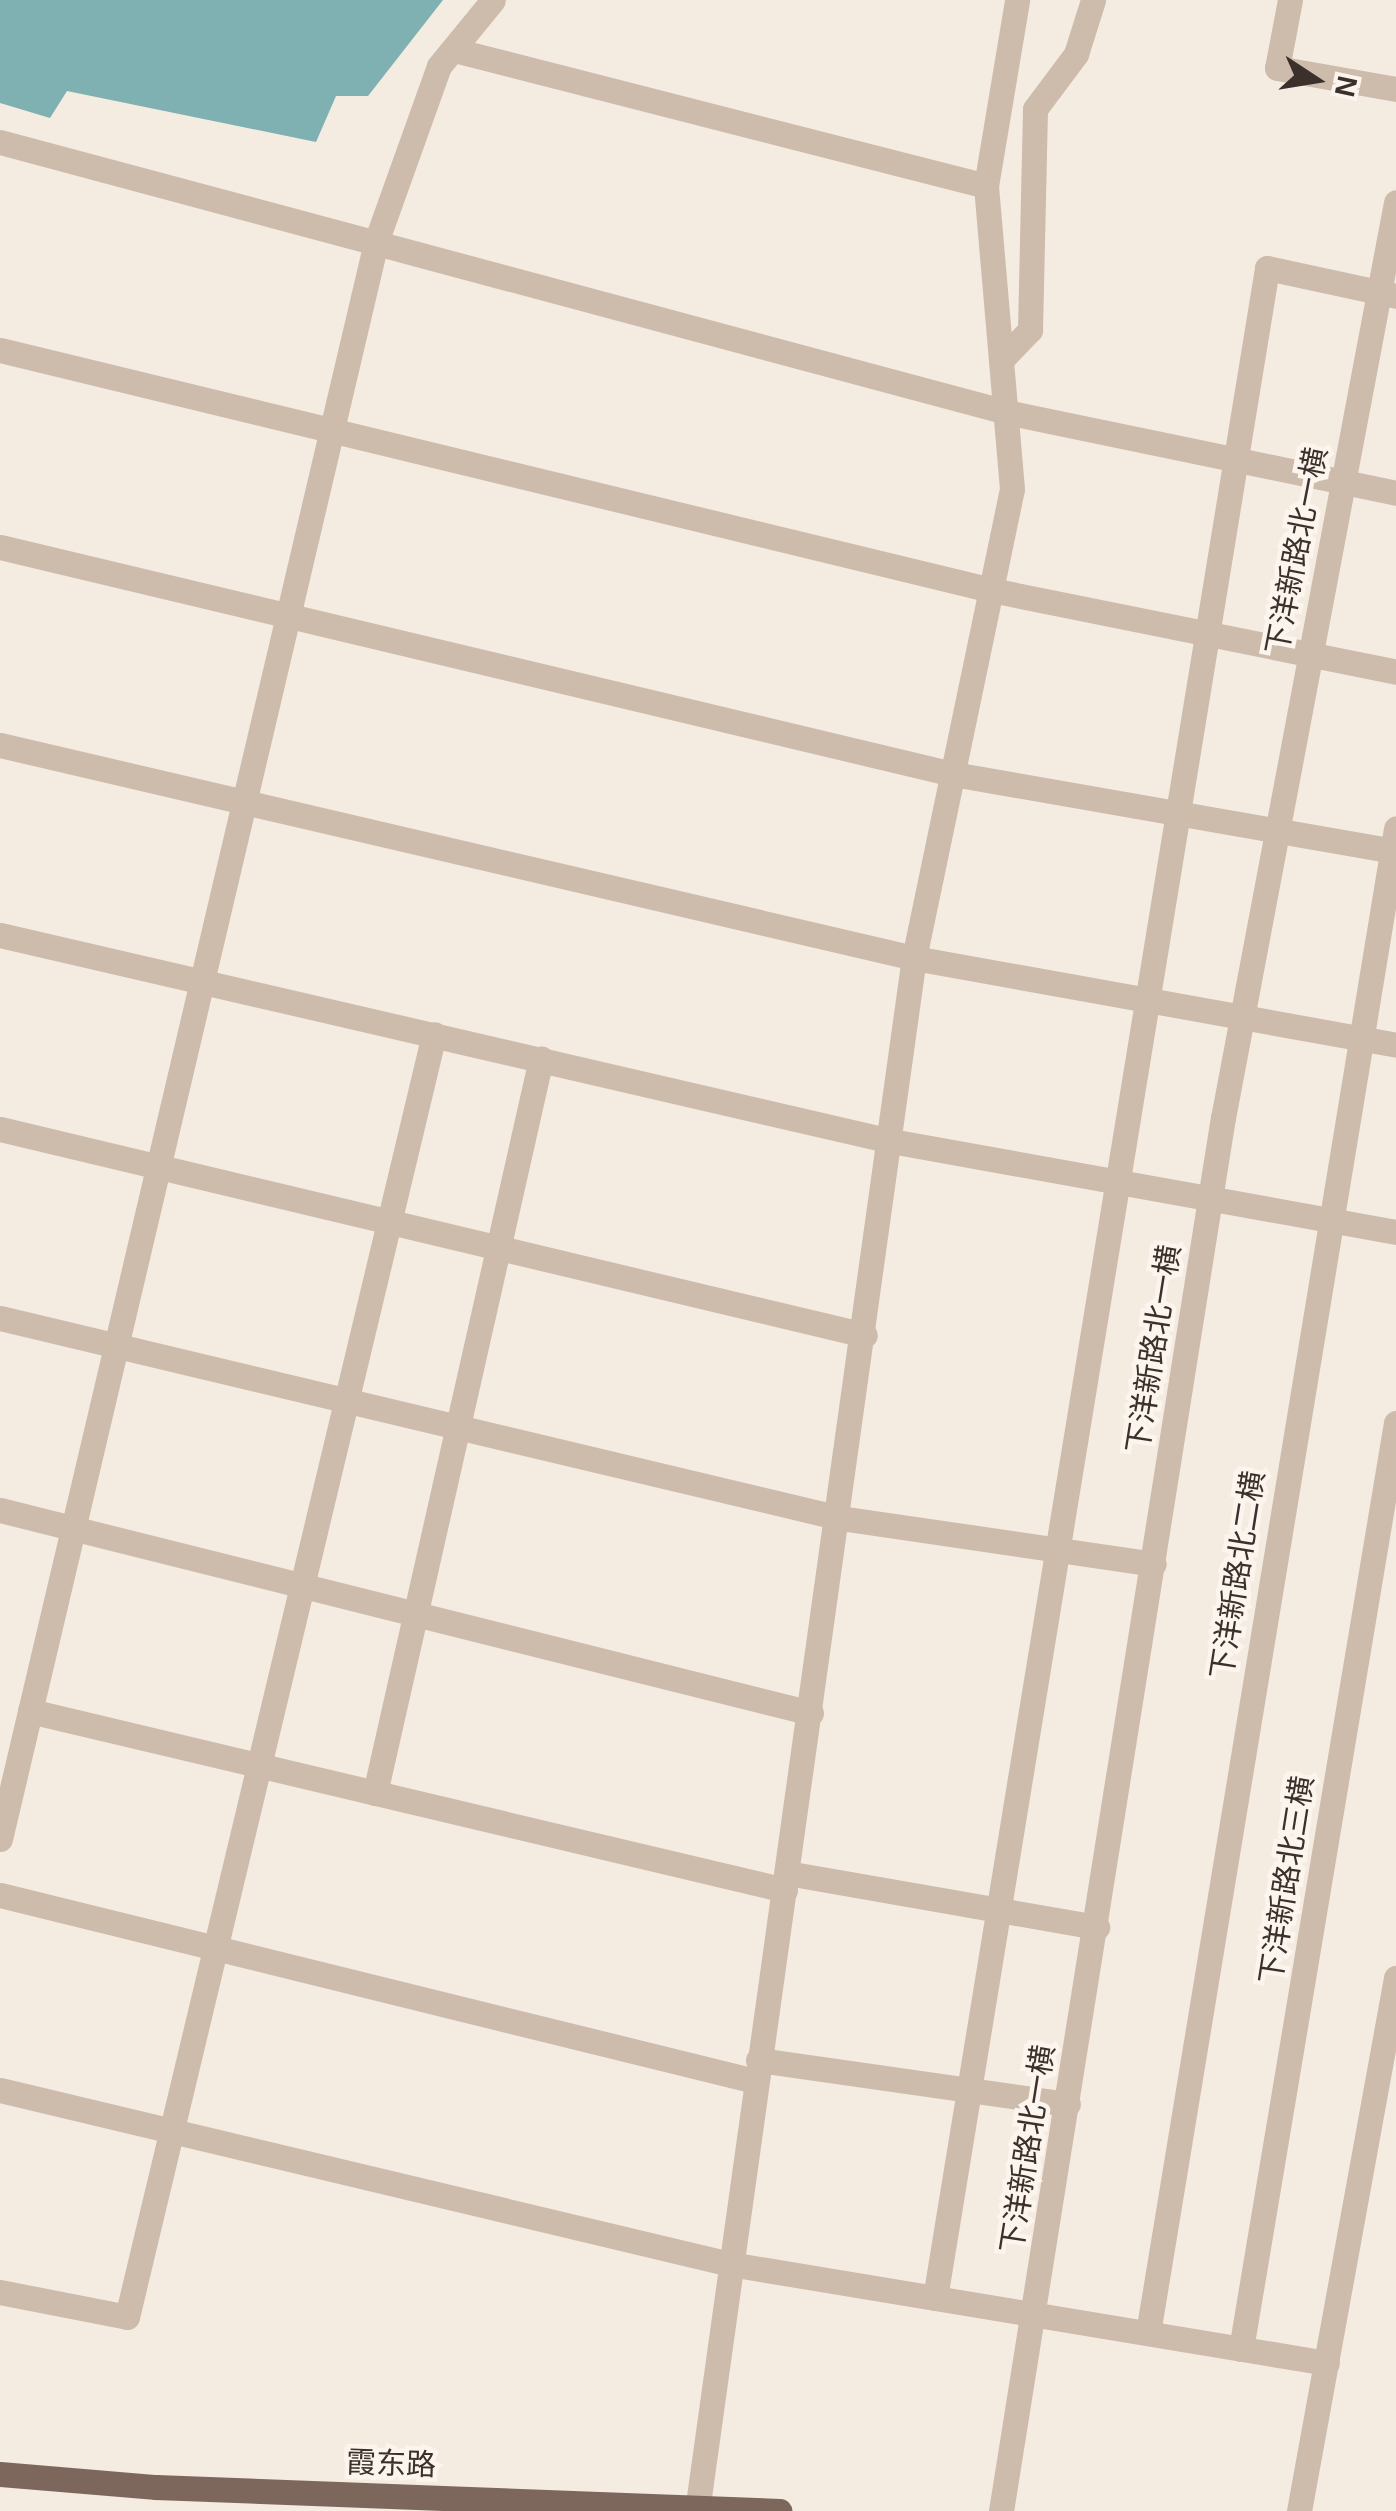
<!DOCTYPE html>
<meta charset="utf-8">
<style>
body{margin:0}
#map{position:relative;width:1396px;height:2511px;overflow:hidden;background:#f4ebe1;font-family:Helvetica,"Noto Sans SC",sans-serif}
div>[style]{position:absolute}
.water>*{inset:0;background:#7fb0b2}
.minor>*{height:25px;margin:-12.5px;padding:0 12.5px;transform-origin:12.5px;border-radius:12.5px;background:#cdbbac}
.major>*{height:25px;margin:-12.5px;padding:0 12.5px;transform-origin:12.5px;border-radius:12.5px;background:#7d675c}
span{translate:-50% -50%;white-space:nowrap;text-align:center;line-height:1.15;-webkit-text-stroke:9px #fbf5ee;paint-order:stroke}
.street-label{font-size:30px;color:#3b302b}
.north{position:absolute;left:1266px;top:30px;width:100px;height:100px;-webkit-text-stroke:8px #fbf5ee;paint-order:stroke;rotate:102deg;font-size:28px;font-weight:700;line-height:40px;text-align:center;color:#3b302b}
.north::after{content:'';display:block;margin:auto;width:35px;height:45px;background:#3b302b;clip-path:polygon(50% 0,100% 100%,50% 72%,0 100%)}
</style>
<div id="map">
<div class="water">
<div style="clip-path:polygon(0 0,443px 0,368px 96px,336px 96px,316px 142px,67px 91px,50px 118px,0 103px)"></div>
</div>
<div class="minor">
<div style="left:1290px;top:0;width:69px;rotate:100.8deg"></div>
<div style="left:1277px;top:68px;width:121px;rotate:10deg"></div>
<div style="left:454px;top:50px;width:549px;rotate:14.34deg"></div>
<div style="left:0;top:142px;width:1042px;rotate:15.02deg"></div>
<div style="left:1006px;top:412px;width:398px;rotate:11.7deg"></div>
<div style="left:0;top:350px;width:1020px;rotate:13.61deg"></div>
<div style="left:991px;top:590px;width:413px;rotate:11.4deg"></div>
<div style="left:1001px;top:360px;width:42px;rotate:-46deg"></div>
<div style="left:1030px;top:330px;width:221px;rotate:-88.7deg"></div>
<div style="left:1035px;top:109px;width:69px;rotate:-53.3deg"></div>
<div style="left:1076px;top:54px;width:57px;rotate:-72.5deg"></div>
<div style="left:0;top:547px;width:980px;rotate:13.4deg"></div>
<div style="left:953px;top:774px;width:450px;rotate:9.9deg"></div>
<div style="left:0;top:745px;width:938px;rotate:13.12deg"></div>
<div style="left:914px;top:958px;width:490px;rotate:10.2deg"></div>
<div style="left:0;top:935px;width:915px;rotate:13.02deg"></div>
<div style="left:891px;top:1141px;width:513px;rotate:10.21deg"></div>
<div style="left:0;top:1129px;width:889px;rotate:13.4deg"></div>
<div style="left:0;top:1318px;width:863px;rotate:13.39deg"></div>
<div style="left:840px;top:1518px;width:317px;rotate:8.3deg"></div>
<div style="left:0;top:1510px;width:836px;rotate:14.05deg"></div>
<div style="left:30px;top:1711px;width:776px;rotate:13.34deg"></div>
<div style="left:375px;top:1793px;width:753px;rotate:-77.26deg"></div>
<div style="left:0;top:1839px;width:1641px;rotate:-76.75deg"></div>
<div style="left:376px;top:242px;width:187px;rotate:-70.3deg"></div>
<div style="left:439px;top:66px;width:85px;rotate:-50.7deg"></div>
<div style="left:787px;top:1873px;width:315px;rotate:9.9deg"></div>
<div style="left:0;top:1895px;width:778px;rotate:13.84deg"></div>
<div style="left:758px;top:2060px;width:313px;rotate:8.1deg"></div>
<div style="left:0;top:2090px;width:750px;rotate:13.41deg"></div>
<div style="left:730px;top:2264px;width:605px;rotate:9.42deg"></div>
<div style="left:0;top:2292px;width:129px;rotate:11.1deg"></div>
<div style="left:127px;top:2317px;width:1319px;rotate:-76.54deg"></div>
<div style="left:935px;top:2298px;width:2057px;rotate:-80.71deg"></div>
<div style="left:1267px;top:268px;width:132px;rotate:12.2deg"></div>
<div style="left:1148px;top:2333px;width:1525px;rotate:-80.64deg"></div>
<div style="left:1241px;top:2349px;width:939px;rotate:-80.5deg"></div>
<div style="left:697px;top:2511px;width:1568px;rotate:-82.05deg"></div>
<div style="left:914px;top:958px;width:479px;rotate:-78.2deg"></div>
<div style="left:1012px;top:489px;width:304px;rotate:-94.9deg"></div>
<div style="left:986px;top:186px;width:189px;rotate:-80.5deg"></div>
<div style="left:1001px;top:2511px;width:1411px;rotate:-80.95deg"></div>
<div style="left:1223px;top:1118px;width:932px;rotate:-79.3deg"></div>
<div style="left:1299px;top:2511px;width:542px;rotate:-79.69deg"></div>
</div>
<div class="major">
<div style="left:0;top:2474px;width:157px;rotate:4.8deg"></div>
<div style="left:156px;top:2487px;width:624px;rotate:2.2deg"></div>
</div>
<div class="street-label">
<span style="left:1297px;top:551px;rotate:-79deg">下洋新路北一横</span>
<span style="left:1154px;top:1349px;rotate:-81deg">下洋新路北一横</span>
<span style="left:1238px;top:1575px;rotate:-81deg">下洋新路北二横</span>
<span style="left:1287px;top:1880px;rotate:-81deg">下洋新路北三横</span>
<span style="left:1028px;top:2149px;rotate:-81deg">下洋新路北一横</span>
<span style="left:391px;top:2464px;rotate:2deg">霞东路</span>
</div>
<div class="north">N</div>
</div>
